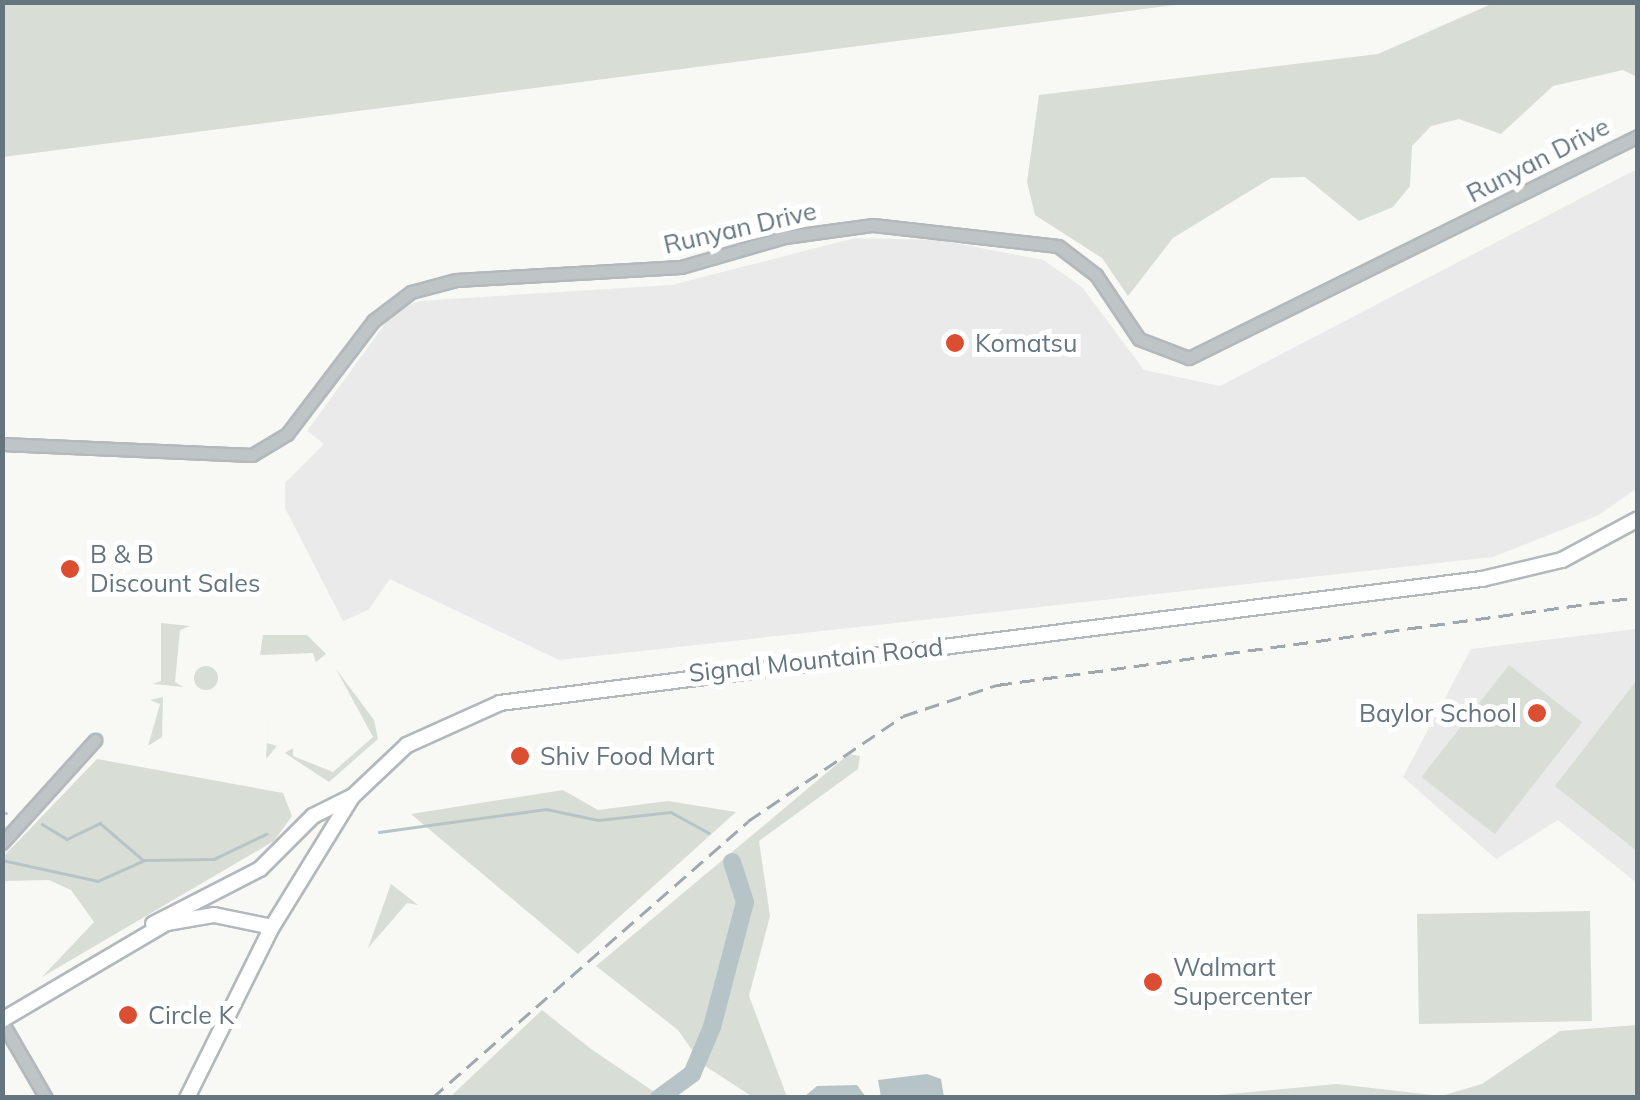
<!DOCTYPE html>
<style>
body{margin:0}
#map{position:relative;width:1640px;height:1100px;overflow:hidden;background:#f8f8f5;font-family:Mulish,sans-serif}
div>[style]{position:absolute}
.built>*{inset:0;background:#e9eae9}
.green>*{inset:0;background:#d8ddd5;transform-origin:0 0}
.round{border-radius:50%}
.water>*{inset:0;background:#b7c4c7}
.stream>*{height:2.5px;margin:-1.25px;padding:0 1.25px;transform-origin:1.25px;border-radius:1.25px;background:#b7c4c7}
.river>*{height:18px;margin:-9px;padding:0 9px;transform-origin:9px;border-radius:9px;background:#b7c4c7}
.roads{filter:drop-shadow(2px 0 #b3b8bc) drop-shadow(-2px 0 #b3b8bc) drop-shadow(0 2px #b3b8bc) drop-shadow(0 -2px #b3b8bc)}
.minor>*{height:11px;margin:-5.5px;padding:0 5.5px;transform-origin:5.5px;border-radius:5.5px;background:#bfc4c7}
.major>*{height:14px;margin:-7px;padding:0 7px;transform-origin:7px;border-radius:7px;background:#fff}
.rail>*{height:2.5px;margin-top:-1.25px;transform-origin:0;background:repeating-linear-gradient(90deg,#a1a8ad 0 15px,transparent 0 23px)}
.dots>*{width:28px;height:28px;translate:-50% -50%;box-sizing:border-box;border:5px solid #fff;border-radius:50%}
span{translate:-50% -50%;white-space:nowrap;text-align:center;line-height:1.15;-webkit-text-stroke:10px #fff;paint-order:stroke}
.street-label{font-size:25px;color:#64757f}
.poi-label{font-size:25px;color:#64757f}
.left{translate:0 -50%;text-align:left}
.right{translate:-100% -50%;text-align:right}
.frame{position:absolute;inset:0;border:5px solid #64757f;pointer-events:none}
</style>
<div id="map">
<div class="built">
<div style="clip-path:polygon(1637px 169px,1637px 488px,1599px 515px,1493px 557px,559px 660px,390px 579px,368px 610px,343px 621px,285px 508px,285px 483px,324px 444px,307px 431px,393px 313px,419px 301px,672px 285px,855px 238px,939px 240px,1043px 260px,1082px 287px,1144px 370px,1220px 386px)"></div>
<div style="clip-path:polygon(1637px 629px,1637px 883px,1558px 820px,1496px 859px,1403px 777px,1471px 649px)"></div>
</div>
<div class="green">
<div style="clip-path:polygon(1496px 2px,1637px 3px,1637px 77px,1623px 70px,1553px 86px,1501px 134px,1459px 119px,1431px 126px,1412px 146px,1410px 186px,1393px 207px,1359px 221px,1305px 177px,1271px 178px,1173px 238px,1128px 296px,1102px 258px,1035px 215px,1027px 182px,1039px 95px,1378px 54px)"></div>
<div style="clip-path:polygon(2px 3px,3px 2px,1190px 3px,3px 157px)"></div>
<div style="clip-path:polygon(161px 623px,190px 626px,180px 630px,175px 682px,183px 687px,153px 684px,161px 681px)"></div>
<div style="clip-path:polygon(263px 635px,307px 635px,326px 654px,316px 662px,313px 653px,260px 655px)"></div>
<div style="left:1509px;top:665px;width:93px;height:142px;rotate:38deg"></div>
<div class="round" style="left:194px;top:666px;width:24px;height:24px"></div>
<div style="clip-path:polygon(271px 669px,267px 743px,277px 746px,266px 759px)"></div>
<div style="clip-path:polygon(336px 669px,374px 720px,378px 739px,329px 782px,285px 753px,293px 748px,293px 756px,333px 772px,373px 737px)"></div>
<div style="clip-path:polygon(1637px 680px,1637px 851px,1555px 786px)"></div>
<div style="clip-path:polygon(163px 697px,162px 737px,148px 746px,160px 704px,150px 700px)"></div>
<div style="clip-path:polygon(849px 754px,860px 756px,858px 769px,759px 841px,770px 916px,749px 996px,787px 1097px,753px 1097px,702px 1064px,678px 1030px,596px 966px)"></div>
<div style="clip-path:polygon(97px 759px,283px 793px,292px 816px,274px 841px,42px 977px,94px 922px,71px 890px,49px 880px,3px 881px,3px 857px)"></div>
<div style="clip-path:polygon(563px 790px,598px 810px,668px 801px,736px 812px,578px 954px,411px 814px)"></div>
<div style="clip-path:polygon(391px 884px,418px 905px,407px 903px,368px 948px)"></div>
<div style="left:1590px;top:911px;width:110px;height:173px;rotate:89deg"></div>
<div style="clip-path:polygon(542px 1010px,591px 1049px,662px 1097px,450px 1097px)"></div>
<div style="clip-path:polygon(1637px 1025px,1637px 1097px,1198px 1097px,1337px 1084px,1441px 1096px,1482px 1084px,1560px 1031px)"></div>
</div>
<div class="water">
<div style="clip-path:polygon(927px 1074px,941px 1079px,944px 1097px,881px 1097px,878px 1080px)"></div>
<div style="clip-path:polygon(857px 1085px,866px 1097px,804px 1097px,817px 1086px)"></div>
</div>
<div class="stream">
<div style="left:2px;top:812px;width:4px;rotate:14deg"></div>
<div style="left:42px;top:824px;width:29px;rotate:31deg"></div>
<div style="left:67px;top:839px;width:37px;rotate:-26deg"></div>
<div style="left:100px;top:823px;width:57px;rotate:40.7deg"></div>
<div style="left:379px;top:832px;width:169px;rotate:-7.8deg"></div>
<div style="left:546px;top:809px;width:53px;rotate:11.9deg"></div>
<div style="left:598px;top:820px;width:73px;rotate:-6.3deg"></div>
<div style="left:671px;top:812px;width:43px;rotate:28.9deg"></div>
<div style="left:2px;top:860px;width:98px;rotate:12.3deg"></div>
<div style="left:98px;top:881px;width:51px;rotate:-24.1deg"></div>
<div style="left:145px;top:860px;width:69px;rotate:-0.8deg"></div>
<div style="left:214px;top:859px;width:58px;rotate:-25.7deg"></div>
</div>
<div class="river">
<div style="left:659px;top:1098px;width:41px;rotate:-36deg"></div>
<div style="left:692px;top:1074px;width:51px;rotate:-66.9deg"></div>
<div style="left:712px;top:1027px;width:129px;rotate:-75.2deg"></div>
<div style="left:745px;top:902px;width:42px;rotate:-108deg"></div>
</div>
<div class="roads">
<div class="minor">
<div style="left:2px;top:444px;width:250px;rotate:2.5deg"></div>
<div style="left:252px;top:455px;width:41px;rotate:-31deg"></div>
<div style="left:287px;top:434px;width:142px;rotate:-52.7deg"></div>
<div style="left:373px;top:321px;width:48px;rotate:-37.3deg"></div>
<div style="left:411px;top:292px;width:47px;rotate:-14.9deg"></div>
<div style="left:456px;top:280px;width:225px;rotate:-3.3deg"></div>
<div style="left:681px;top:267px;width:108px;rotate:-16.1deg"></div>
<div style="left:785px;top:237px;width:89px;rotate:-7.8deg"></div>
<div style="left:873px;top:225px;width:186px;rotate:6.5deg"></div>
<div style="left:1058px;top:246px;width:48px;rotate:37.3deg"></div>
<div style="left:1096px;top:275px;width:77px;rotate:56.1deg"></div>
<div style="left:1139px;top:339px;width:53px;rotate:20.8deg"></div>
<div style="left:1189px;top:358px;width:501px;rotate:-26.31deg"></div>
<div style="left:2px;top:843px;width:139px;rotate:-47.9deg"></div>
<div style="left:2px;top:1022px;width:88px;rotate:59.9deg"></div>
</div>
<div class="major">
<div style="left:153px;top:924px;width:120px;rotate:-27.2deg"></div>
<div style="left:260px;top:869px;width:75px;rotate:-45deg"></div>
<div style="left:313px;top:816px;width:42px;rotate:-26.6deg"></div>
<div style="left:2px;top:1020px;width:191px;rotate:-30.5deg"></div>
<div style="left:167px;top:923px;width:48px;rotate:-9.7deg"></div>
<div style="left:214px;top:915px;width:59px;rotate:11.7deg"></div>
<div style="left:187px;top:1098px;width:191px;rotate:-63.6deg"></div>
<div style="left:272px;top:927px;width:153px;rotate:-58.4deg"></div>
<div style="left:352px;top:797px;width:76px;rotate:-43.4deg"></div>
<div style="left:407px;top:745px;width:102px;rotate:-24.3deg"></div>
<div style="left:500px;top:703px;width:990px;rotate:-7.2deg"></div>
<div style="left:1482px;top:579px;width:82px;rotate:-13.4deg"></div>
<div style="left:1562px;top:560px;width:86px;rotate:-28.3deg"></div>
</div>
</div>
<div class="rail">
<div style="left:432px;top:1098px;width:420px;rotate:-41.2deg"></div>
<div style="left:748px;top:821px;width:187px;rotate:-34.1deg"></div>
<div style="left:903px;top:716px;width:99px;rotate:-18.3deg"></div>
<div style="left:997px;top:685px;width:647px;rotate:-7.82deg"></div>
</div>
<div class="dots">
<div style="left:955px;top:343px;background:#db4e32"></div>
<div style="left:70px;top:569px;background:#db4e32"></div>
<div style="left:1537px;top:713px;background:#db4e32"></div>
<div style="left:520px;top:756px;background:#db4e32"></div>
<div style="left:1153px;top:982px;background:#db4e32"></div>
<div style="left:128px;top:1015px;background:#db4e32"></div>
</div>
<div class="street-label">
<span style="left:1538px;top:160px;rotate:-27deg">Runyan Drive</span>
<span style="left:740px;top:228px;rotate:-13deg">Runyan Drive</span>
<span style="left:816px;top:660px;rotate:-6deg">Signal Mountain Road</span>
</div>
<div class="poi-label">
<span class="left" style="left:975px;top:343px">Komatsu</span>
<span class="left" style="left:90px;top:569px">B &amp; B<br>Discount Sales</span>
<span class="right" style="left:1517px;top:713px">Baylor School</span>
<span class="left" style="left:540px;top:756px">Shiv Food Mart</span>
<span class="left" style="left:1173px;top:982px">Walmart<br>Supercenter</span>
<span class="left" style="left:148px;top:1015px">Circle K</span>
</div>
<div class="frame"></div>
</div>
